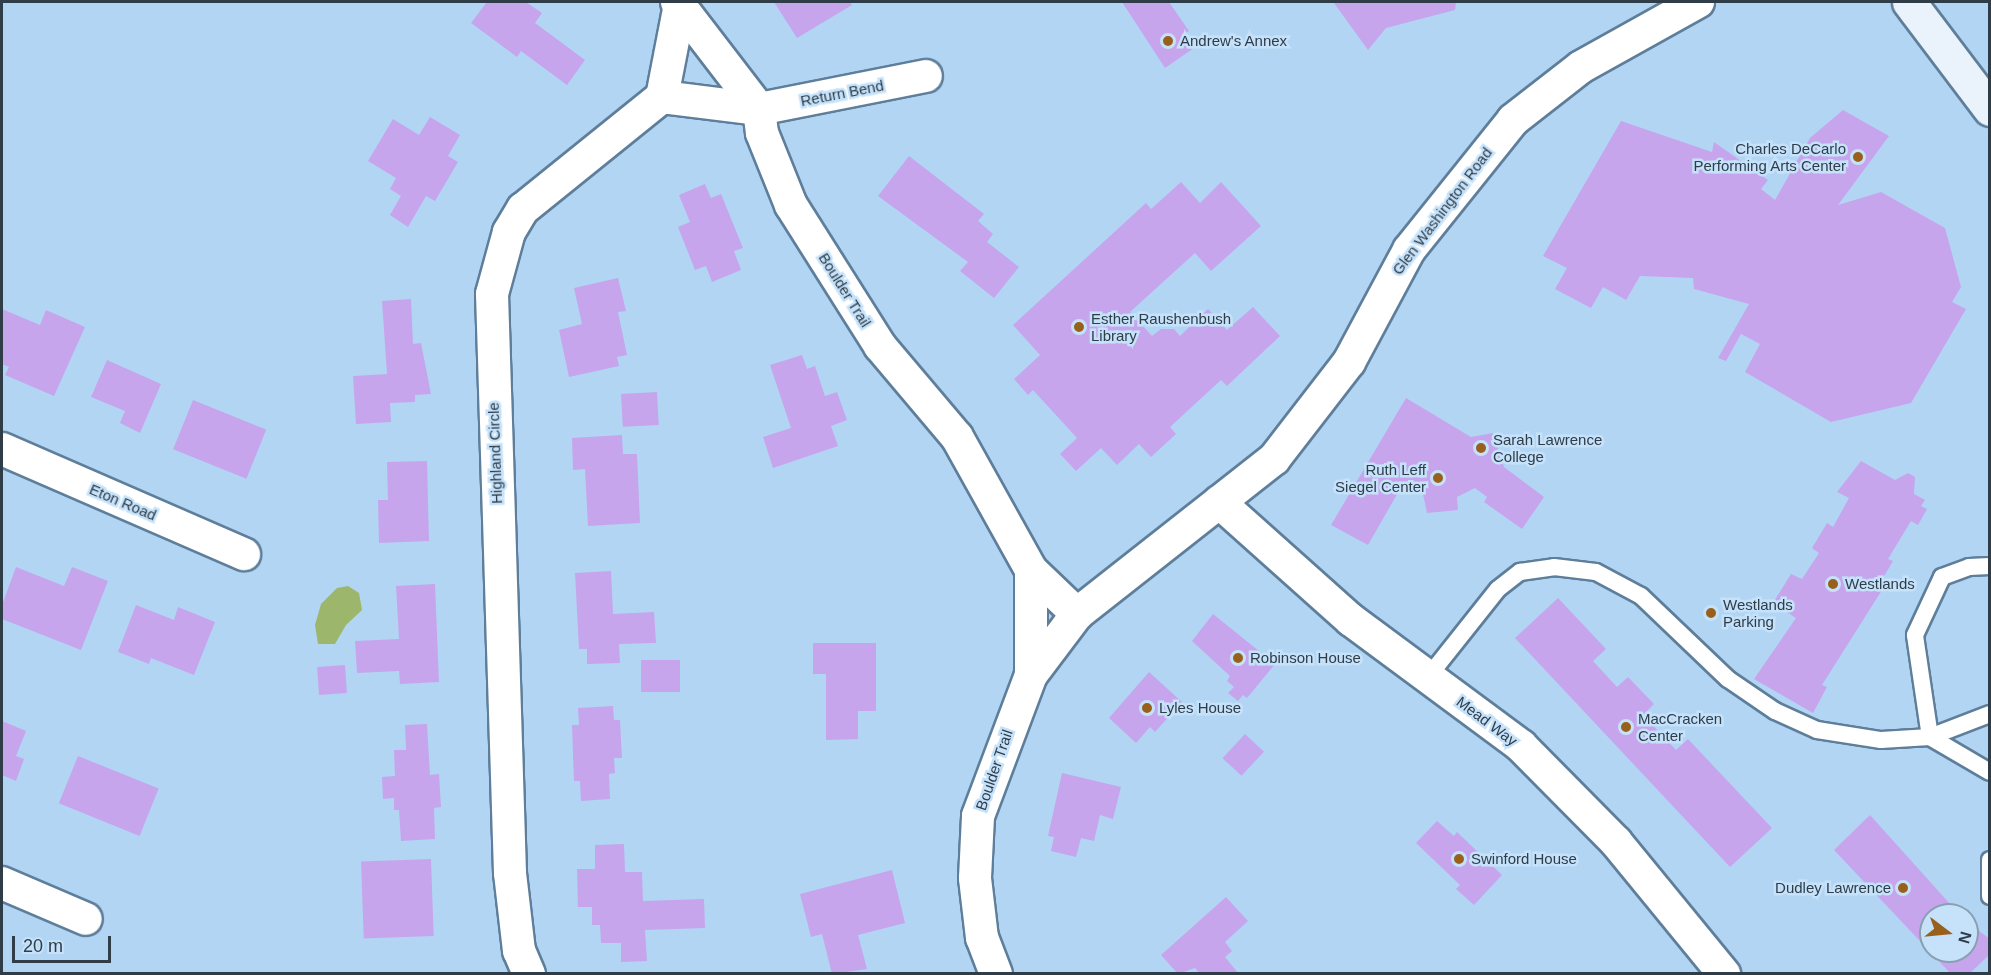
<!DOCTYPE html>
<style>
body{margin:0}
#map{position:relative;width:1991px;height:975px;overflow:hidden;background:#b2d5f4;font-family:Helvetica,sans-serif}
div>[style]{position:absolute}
.water>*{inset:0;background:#9cb76b}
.building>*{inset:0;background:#c6a5ed;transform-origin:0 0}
.roads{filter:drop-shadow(2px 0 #5e7e9a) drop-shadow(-2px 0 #5e7e9a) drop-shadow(0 2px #5e7e9a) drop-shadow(0 -2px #5e7e9a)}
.lane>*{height:16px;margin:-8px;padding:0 8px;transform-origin:8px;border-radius:8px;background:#fff}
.street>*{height:32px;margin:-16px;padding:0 16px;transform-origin:16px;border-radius:16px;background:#fff}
.secondary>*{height:33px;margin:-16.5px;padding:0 16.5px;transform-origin:16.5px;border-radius:16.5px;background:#eaf3fb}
.dots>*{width:16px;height:16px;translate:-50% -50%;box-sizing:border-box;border:3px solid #c5e2fa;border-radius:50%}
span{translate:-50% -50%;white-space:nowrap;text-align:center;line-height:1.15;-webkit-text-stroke:5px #c5e2fa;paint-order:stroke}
.poi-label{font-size:15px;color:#2f3d49}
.left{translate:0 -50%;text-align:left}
.right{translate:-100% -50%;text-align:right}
.street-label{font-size:15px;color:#2f3d49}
.frame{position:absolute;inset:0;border:3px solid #2f3d49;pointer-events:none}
.north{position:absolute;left:1919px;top:903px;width:60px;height:60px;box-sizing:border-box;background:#c5e2fa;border:2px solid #89a0b3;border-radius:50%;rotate:106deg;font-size:16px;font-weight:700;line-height:24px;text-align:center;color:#2f3d49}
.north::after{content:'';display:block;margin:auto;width:21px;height:27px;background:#99601d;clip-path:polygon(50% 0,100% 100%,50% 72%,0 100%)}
.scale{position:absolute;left:12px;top:936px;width:99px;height:27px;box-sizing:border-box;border:3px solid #2f3d49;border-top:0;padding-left:8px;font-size:18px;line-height:21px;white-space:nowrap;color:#2f3d49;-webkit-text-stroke:4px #c5e2fa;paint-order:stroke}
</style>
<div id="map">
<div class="water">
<div style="clip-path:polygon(348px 586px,359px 593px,362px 610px,346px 625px,335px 644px,318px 644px,315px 625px,321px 604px,337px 588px)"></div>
</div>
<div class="building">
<div style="clip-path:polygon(487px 2px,526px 2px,542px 13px,535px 23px,585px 60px,567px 85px,521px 51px,517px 57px,471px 23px)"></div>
<div style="clip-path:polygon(774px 2px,850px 2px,852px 5px,797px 38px)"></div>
<div style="clip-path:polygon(1122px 2px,1169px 2px,1189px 31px,1183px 34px,1194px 48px,1165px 68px)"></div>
<div style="clip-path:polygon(1456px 2px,1455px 10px,1386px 28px,1368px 50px,1334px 3px)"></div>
<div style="clip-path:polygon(1843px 110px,1889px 136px,1838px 205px,1881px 192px,1945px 228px,1961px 287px,1952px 302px,1966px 309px,1911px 403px,1831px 422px,1745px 372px,1760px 344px,1741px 334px,1726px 361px,1718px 358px,1749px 304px,1694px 289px,1693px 278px,1640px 276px,1626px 300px,1603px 287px,1591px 308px,1555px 289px,1567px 268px,1543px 256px,1621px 121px,1712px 152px,1714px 142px,1768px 180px,1761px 189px,1775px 200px,1810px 138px)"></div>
<div style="clip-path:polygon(430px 117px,460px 135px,448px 156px,458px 162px,435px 201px,426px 196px,408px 227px,390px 215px,401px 196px,390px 189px,396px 178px,368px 161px,393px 119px,419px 135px)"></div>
<div style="clip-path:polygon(909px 156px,984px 214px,978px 221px,993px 234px,987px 242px,1019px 267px,994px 298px,960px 271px,968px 262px,878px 196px)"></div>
<div style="clip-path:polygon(1181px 182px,1200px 203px,1221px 182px,1261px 226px,1211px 271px,1195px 253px,1130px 312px,1152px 336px,1161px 329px,1174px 329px,1180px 336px,1208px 309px,1227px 330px,1253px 307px,1280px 336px,1227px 386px,1221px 380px,1170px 427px,1176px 434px,1151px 457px,1139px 444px,1117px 465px,1101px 448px,1076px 471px,1060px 454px,1077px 438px,1033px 390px,1028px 395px,1014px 379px,1040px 355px,1013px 325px,1146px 203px,1151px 209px)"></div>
<div style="clip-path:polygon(705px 184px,711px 198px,721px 194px,743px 248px,734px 251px,741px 270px,712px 282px,706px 266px,695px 270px,678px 227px,690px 222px,679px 195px)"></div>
<div style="clip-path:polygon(618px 278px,626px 311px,618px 312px,627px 355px,617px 357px,619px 366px,569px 377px,559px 330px,582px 324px,574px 288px)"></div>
<div style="clip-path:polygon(411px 299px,413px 344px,421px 343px,431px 394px,415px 395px,415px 402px,390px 403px,391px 422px,356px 424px,353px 376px,387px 374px,382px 301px)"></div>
<div style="clip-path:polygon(2px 309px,40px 325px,46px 310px,85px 327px,54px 396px,5px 375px,9px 367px,2px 364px)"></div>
<div style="clip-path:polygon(802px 355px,807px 369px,815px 366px,825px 396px,837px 392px,847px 420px,831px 426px,838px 446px,773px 468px,763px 437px,791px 428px,770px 365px)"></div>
<div style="clip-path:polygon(107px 360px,161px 384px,140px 433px,120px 423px,125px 411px,91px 397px)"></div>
<div style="left:657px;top:392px;width:33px;height:36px;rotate:87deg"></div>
<div style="clip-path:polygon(1406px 398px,1471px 437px,1493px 433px,1504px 467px,1544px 497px,1522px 529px,1484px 502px,1487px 497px,1475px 488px,1457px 497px,1458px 510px,1427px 513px,1423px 494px,1400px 489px,1368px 545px,1331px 525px)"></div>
<div style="left:193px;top:400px;width:79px;height:53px;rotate:22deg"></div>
<div style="clip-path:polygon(622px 435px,623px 454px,637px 454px,640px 523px,588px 526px,585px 469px,573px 470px,572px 438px)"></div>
<div style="clip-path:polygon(427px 461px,429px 541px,379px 543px,378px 500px,388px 500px,387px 462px)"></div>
<div style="clip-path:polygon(1861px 461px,1895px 480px,1908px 473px,1915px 477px,1914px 494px,1925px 500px,1921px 506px,1927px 509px,1918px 525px,1911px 521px,1888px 559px,1893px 561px,1877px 588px,1882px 590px,1822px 685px,1827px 687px,1813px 713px,1754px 679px,1796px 618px,1773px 603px,1791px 574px,1802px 579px,1819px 553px,1812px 548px,1827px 523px,1833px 527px,1849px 498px,1837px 492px)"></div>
<div style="clip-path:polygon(16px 567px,64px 586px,72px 567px,108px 581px,81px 650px,2px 619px,2px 605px)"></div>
<div style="clip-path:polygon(611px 571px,613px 614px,654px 612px,656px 643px,619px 644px,620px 663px,587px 664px,587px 649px,579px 649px,575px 573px)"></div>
<div style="clip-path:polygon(435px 584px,439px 682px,400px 684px,399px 671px,357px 673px,355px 641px,399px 639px,396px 586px)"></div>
<div style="clip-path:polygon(1558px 598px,1606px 649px,1593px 661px,1617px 687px,1628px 677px,1654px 704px,1643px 715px,1676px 750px,1688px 739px,1772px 828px,1730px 867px,1515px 638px)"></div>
<div style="clip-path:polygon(136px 605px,174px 620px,178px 607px,215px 622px,194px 675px,151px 658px,149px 664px,118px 652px)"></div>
<div style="clip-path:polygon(1213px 614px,1275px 664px,1247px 698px,1243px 695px,1238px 701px,1228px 693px,1234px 687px,1227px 681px,1230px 676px,1192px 641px)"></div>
<div style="clip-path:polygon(813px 643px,876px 643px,876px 711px,858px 711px,858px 739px,826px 740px,826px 674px,813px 674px)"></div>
<div style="left:680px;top:660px;width:32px;height:39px;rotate:90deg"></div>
<div style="left:345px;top:665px;width:28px;height:28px;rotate:86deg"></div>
<div style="clip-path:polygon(1149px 672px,1182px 702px,1155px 732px,1150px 727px,1136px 743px,1109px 718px)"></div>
<div style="clip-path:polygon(613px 706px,614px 720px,620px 720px,622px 758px,614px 758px,615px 773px,609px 774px,610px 799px,581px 801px,580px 781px,574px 781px,572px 725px,579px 725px,578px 708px)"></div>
<div style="clip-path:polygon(2px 721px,26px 731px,16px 756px,24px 759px,16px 781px,2px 775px)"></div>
<div style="clip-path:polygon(427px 724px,430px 775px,439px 774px,441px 807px,434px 808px,435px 839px,401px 841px,399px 810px,394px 810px,394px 798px,383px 799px,382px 777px,395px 776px,394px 750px,406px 750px,405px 725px)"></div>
<div style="left:1245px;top:734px;width:26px;height:33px;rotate:43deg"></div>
<div style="left:78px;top:756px;width:87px;height:51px;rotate:22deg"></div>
<div style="clip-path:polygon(1062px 773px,1121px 787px,1113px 819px,1100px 815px,1094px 841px,1081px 838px,1076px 857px,1051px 851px,1054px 837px,1048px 836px)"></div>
<div style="clip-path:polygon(1870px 815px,1960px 915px,1931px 915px,1931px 951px,1967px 951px,1967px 922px,1990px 939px,1990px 954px,1969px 974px,1951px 974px,1834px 850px)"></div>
<div style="clip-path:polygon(1437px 821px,1454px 836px,1457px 832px,1502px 875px,1474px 905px,1456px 889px,1460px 885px,1416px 843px)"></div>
<div style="clip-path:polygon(624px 844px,625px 872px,642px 872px,643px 901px,704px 899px,705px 928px,645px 930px,647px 961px,621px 962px,621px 943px,601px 943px,600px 925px,592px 925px,592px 907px,578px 907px,577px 869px,595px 869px,595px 845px)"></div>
<div style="left:431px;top:859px;width:77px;height:70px;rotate:88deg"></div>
<div style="clip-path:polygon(892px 870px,905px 923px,858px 935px,867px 969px,832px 974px,822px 934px,811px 937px,800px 894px)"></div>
<div style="clip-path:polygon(1226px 897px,1248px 921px,1225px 942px,1232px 951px,1225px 957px,1239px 974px,1200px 974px,1195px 968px,1178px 974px,1161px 955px)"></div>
</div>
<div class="roads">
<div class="lane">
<div style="left:1428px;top:677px;width:112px;rotate:-51.5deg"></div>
<div style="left:1498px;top:589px;width:28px;rotate:-38deg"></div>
<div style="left:1520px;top:572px;width:34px;rotate:-8deg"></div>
<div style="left:1554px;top:567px;width:42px;rotate:6.8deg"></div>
<div style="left:1596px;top:572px;width:51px;rotate:28.1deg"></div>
<div style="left:1641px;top:596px;width:120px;rotate:43.7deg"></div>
<div style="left:1728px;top:679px;width:57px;rotate:34.2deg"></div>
<div style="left:1775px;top:711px;width:46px;rotate:24.3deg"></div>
<div style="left:1817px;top:730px;width:65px;rotate:8.9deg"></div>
<div style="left:1881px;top:740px;width:49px;rotate:-3.5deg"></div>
<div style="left:1930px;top:737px;width:64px;rotate:-21deg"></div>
<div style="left:1930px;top:737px;width:103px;rotate:-98.4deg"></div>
<div style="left:1915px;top:635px;width:64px;rotate:-65deg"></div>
<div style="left:1942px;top:577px;width:29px;rotate:-20deg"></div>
<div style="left:1969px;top:567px;width:21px;rotate:-3deg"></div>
<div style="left:1930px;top:737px;width:69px;rotate:30.3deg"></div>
<div style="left:1990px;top:860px;width:36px;rotate:90deg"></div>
</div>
<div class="street">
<div style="left:677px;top:2px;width:135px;rotate:52.5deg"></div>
<div style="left:759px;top:109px;width:24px;rotate:83deg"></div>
<div style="left:762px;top:133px;width:78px;rotate:68.1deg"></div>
<div style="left:791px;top:205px;width:167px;rotate:57.7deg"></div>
<div style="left:880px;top:346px;width:119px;rotate:49.8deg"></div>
<div style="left:957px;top:437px;width:152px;rotate:60.9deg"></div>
<div style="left:1031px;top:570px;width:64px;rotate:43.7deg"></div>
<div style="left:662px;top:97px;width:98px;rotate:7.1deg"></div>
<div style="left:759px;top:109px;width:170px;rotate:-11.2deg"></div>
<div style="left:2px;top:449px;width:264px;rotate:23.5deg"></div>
<div style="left:1219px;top:502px;width:177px;rotate:41.8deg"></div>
<div style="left:1351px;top:620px;width:212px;rotate:36.5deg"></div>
<div style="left:1521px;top:746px;width:135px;rotate:45.3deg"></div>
<div style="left:1616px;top:842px;width:171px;rotate:50.7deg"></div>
<div style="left:1031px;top:675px;width:105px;rotate:-90deg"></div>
<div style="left:2px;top:883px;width:91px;rotate:23.2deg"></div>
<div style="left:529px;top:974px;width:25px;rotate:-113deg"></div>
<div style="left:519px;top:951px;width:79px;rotate:-96.6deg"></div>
<div style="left:510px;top:873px;width:579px;rotate:-91.78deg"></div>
<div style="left:492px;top:294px;width:64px;rotate:-74.7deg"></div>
<div style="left:509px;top:232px;width:27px;rotate:-59deg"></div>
<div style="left:523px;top:209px;width:179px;rotate:-38.9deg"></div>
<div style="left:662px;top:97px;width:95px;rotate:-79deg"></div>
<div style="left:996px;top:974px;width:39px;rotate:-111deg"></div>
<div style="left:982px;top:938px;width:60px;rotate:-96.7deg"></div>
<div style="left:975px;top:878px;width:62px;rotate:-87.2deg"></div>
<div style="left:978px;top:816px;width:151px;rotate:-69.4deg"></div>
<div style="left:1031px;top:675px;width:76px;rotate:-53deg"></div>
<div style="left:1077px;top:614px;width:251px;rotate:-38.2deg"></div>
<div style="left:1274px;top:459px;width:123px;rotate:-52.3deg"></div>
<div style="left:1349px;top:362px;width:127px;rotate:-61.8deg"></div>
<div style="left:1409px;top:250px;width:166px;rotate:-51.3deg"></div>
<div style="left:1513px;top:120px;width:86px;rotate:-37.9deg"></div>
<div style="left:1581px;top:67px;width:134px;rotate:-29.1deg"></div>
</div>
<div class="secondary">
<div style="left:1909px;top:2px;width:134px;rotate:52.9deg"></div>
</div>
</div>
<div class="dots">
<div style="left:1168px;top:41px;background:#99601d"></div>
<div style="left:1858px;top:157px;background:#99601d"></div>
<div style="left:1079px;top:327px;background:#99601d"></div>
<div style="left:1481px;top:448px;background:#99601d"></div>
<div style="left:1438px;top:478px;background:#99601d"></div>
<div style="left:1833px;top:584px;background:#99601d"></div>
<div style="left:1711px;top:613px;background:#99601d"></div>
<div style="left:1238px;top:658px;background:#99601d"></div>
<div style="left:1147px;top:708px;background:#99601d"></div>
<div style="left:1626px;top:727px;background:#99601d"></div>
<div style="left:1459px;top:859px;background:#99601d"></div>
<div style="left:1903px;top:888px;background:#99601d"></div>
</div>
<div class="poi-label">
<span class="left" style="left:1180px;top:41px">Andrew's Annex</span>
<span class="right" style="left:1846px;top:157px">Charles DeCarlo<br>Performing Arts Center</span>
<span class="left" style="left:1091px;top:327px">Esther Raushenbush<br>Library</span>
<span class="left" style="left:1493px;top:448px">Sarah Lawrence<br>College</span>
<span class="right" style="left:1426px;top:478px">Ruth Leff<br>Siegel Center</span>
<span class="left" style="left:1845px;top:584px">Westlands</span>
<span class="left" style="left:1723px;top:613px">Westlands<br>Parking</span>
<span class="left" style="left:1250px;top:658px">Robinson House</span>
<span class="left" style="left:1159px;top:708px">Lyles House</span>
<span class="left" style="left:1638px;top:727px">MacCracken<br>Center</span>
<span class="left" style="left:1471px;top:859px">Swinford House</span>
<span class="right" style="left:1891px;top:888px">Dudley Lawrence</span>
</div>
<div class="street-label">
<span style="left:842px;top:93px;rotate:-11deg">Return Bend</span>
<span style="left:1442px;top:211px;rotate:-53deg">Glen Washington Road</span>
<span style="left:845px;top:290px;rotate:58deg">Boulder Trail</span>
<span style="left:495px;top:453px;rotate:-92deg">Highland Circle</span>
<span style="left:123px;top:502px;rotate:23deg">Eton Road</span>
<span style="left:1487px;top:721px;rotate:37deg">Mead Way</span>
<span style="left:994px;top:770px;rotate:-71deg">Boulder Trail</span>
</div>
<div class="frame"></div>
<div class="north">N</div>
<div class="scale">20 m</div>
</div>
